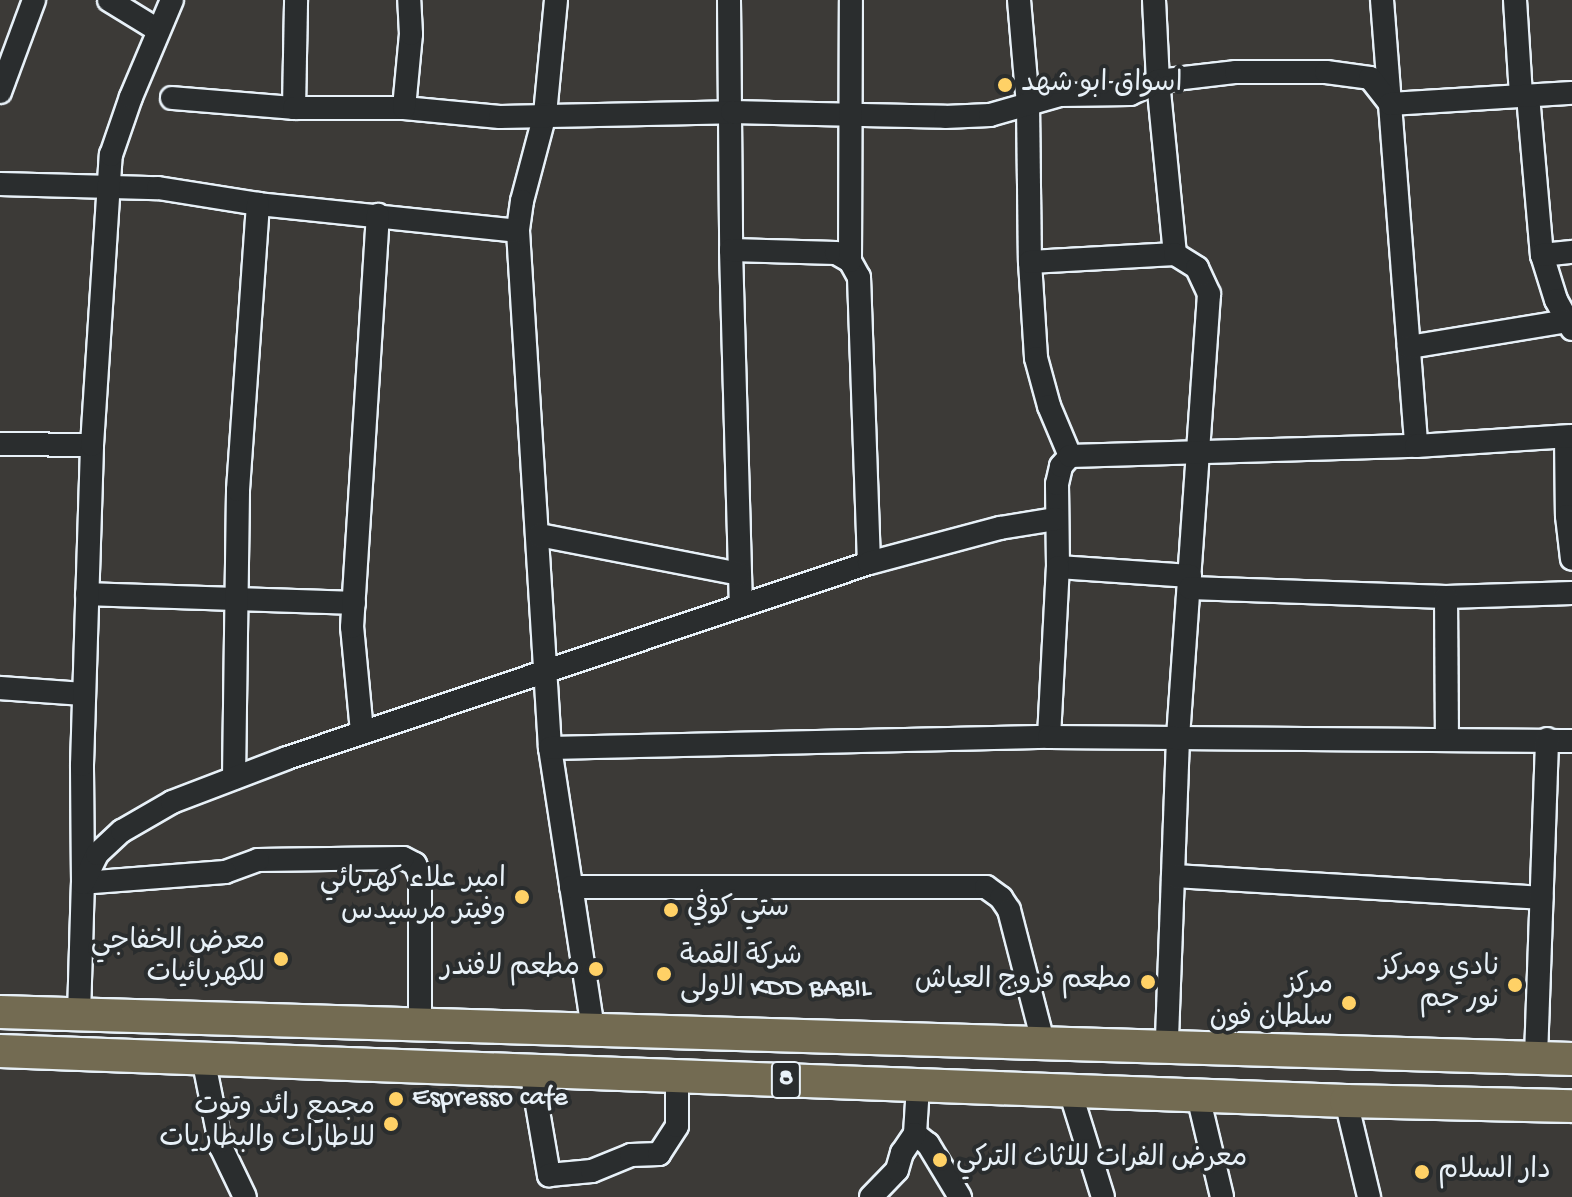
<!DOCTYPE html>
<meta charset="utf-8">
<style>
body{margin:0}
#map{position:relative;width:1572px;height:1197px;overflow:hidden;background:#3c3a37;font-family:"Gochi Hand","Playpen Sans Arabic",sans-serif}
div>[style]{position:absolute}
.roads{filter:drop-shadow(2px 0 #e8f1f8) drop-shadow(-2px 0 #e8f1f8) drop-shadow(0 2px #e8f1f8) drop-shadow(0 -2px #e8f1f8)}
.minor>*{height:22px;margin:-11px;padding:0 11px;transform-origin:11px;border-radius:11px;background:#2a2d2e}
.highway>*{height:32px;margin:-16px;padding:0 16px;transform-origin:16px;border-radius:16px;background:#736b52}
.dots>*{width:22px;height:22px;translate:-50% -50%;box-sizing:border-box;border:4px solid #2a2d2e;border-radius:50%}
span{translate:-50% -50%;white-space:nowrap;text-align:center;line-height:1.15;-webkit-text-stroke:8px #2a2d2e;paint-order:stroke}
.shield-label span{padding:2px 6px;background:#2a2d2e;border:2px solid;border-radius:6px;-webkit-text-stroke-width:0}
.shield-label{font-size:26px;color:#e8f1f8;font-weight:700}
.poi-label{font-size:28px;color:#e8f1f8}
.left{translate:0 -50%;text-align:left}
.right{translate:-100% -50%;text-align:right}
</style>
<div id="map">
<div class="roads">
<div class="minor">
<div style="left:109px;top:0;width:57px;rotate:31.5deg"></div>
<div style="left:556px;top:0;width:115px;rotate:95.5deg"></div>
<div style="left:545px;top:114px;width:90px;rotate:104.8deg"></div>
<div style="left:522px;top:201px;width:30px;rotate:98deg"></div>
<div style="left:518px;top:231px;width:518px;rotate:86.46deg"></div>
<div style="left:550px;top:748px;width:283px;rotate:81.3deg"></div>
<div style="left:729px;top:0;width:250px;rotate:89.5deg"></div>
<div style="left:731px;top:250px;width:354px;rotate:88.4deg"></div>
<div style="left:1019px;top:0;width:104px;rotate:85.1deg"></div>
<div style="left:1028px;top:104px;width:158px;rotate:89.3deg"></div>
<div style="left:1030px;top:262px;width:96px;rotate:86.4deg"></div>
<div style="left:1036px;top:358px;width:50px;rotate:74.8deg"></div>
<div style="left:1049px;top:406px;width:54px;rotate:67.2deg"></div>
<div style="left:1154px;top:0;width:81px;rotate:87.2deg"></div>
<div style="left:1158px;top:81px;width:174px;rotate:84.4deg"></div>
<div style="left:1382px;top:0;width:447px;rotate:85.6deg"></div>
<div style="left:1515px;top:0;width:96px;rotate:86.4deg"></div>
<div style="left:0;top:92px;width:98px;rotate:-69.7deg"></div>
<div style="left:1528px;top:96px;width:160px;rotate:85deg"></div>
<div style="left:1542px;top:255px;width:47px;rotate:72.7deg"></div>
<div style="left:1556px;top:300px;width:33px;rotate:61deg"></div>
<div style="left:172px;top:98px;width:122px;rotate:4.7deg"></div>
<div style="left:294px;top:108px;width:108px;rotate:-88.9deg"></div>
<div style="left:294px;top:108px;width:110px"></div>
<div style="left:404px;top:108px;width:96px;rotate:5.4deg"></div>
<div style="left:500px;top:117px;width:232px;rotate:-1.2deg"></div>
<div style="left:732px;top:112px;width:213px;rotate:1.3deg"></div>
<div style="left:945px;top:117px;width:45px;rotate:-2.5deg"></div>
<div style="left:990px;top:115px;width:73px;rotate:-15.9deg"></div>
<div style="left:1060px;top:95px;width:70px;rotate:-0.8deg"></div>
<div style="left:1130px;top:94px;width:31px;rotate:-25deg"></div>
<div style="left:1158px;top:81px;width:79px;rotate:-6.6deg"></div>
<div style="left:1236px;top:72px;width:90px"></div>
<div style="left:1326px;top:72px;width:44px;rotate:7.8deg"></div>
<div style="left:1370px;top:78px;width:33px;rotate:52deg"></div>
<div style="left:1390px;top:104px;width:182px;rotate:-3.5deg"></div>
<div style="left:404px;top:108px;width:74px;rotate:-84.6deg"></div>
<div style="left:411px;top:34px;width:34px;rotate:-93deg"></div>
<div style="left:0;top:184px;width:158px;rotate:1.5deg"></div>
<div style="left:158px;top:188px;width:101px;rotate:9.1deg"></div>
<div style="left:258px;top:204px;width:261px;rotate:5.9deg"></div>
<div style="left:731px;top:250px;width:105px;rotate:1.6deg"></div>
<div style="left:836px;top:253px;width:16px;rotate:30deg"></div>
<div style="left:850px;top:261px;width:18px;rotate:61deg"></div>
<div style="left:859px;top:277px;width:286px;rotate:88deg"></div>
<div style="left:1542px;top:255px;width:30px;rotate:-6deg"></div>
<div style="left:850px;top:261px;width:261px;rotate:-89.8deg"></div>
<div style="left:1030px;top:262px;width:145px;rotate:-3.2deg"></div>
<div style="left:1175px;top:254px;width:26px;rotate:32deg"></div>
<div style="left:1197px;top:268px;width:29px;rotate:65deg"></div>
<div style="left:1209px;top:294px;width:445px;rotate:94deg"></div>
<div style="left:1178px;top:738px;width:307px;rotate:92.1deg"></div>
<div style="left:1409px;top:347px;width:161px;rotate:-9.3deg"></div>
<div style="left:1566px;top:437px;width:79px;rotate:89.3deg"></div>
<div style="left:1567px;top:516px;width:43px;rotate:83.4deg"></div>
<div style="left:0;top:444px;width:92px;rotate:0.6deg"></div>
<div style="left:539px;top:535px;width:204px;rotate:11deg"></div>
<div style="left:1190px;top:576px;width:132px;rotate:-176.1deg"></div>
<div style="left:1058px;top:567px;width:83px;rotate:-90.7deg"></div>
<div style="left:1057px;top:484px;width:18px;rotate:-77deg"></div>
<div style="left:1061px;top:466px;width:13px;rotate:-48deg"></div>
<div style="left:1070px;top:456px;width:346px;rotate:-1.7deg"></div>
<div style="left:1416px;top:446px;width:156px;rotate:-3.7deg"></div>
<div style="left:1190px;top:588px;width:256px;rotate:2deg"></div>
<div style="left:1446px;top:597px;width:126px;rotate:-1.8deg"></div>
<div style="left:87px;top:594px;width:267px;rotate:1.9deg"></div>
<div style="left:1446px;top:597px;width:141px;rotate:89.6deg"></div>
<div style="left:0;top:688px;width:83px;rotate:4.1deg"></div>
<div style="left:362px;top:732px;width:105px;rotate:-95.4deg"></div>
<div style="left:352px;top:627px;width:413px;rotate:-86.4deg"></div>
<div style="left:1049px;top:737px;width:170px;rotate:-87deg"></div>
<div style="left:550px;top:748px;width:499px;rotate:-1.3deg"></div>
<div style="left:1049px;top:737px;width:523px;rotate:0.44deg"></div>
<div style="left:234px;top:778px;width:288px;rotate:-89.2deg"></div>
<div style="left:238px;top:490px;width:287px;rotate:-86deg"></div>
<div style="left:1173px;top:876px;width:369px;rotate:3.4deg"></div>
<div style="left:571px;top:887px;width:415px"></div>
<div style="left:986px;top:887px;width:19px;rotate:36deg"></div>
<div style="left:1001px;top:898px;width:14px;rotate:56deg"></div>
<div style="left:1009px;top:910px;width:135px;rotate:75.5deg"></div>
<div style="left:79px;top:1015px;width:132px;rotate:-88.3deg"></div>
<div style="left:83px;top:883px;width:118px;rotate:-90.5deg"></div>
<div style="left:82px;top:765px;width:320px;rotate:-88.2deg"></div>
<div style="left:92px;top:445px;width:291px;rotate:-86.3deg"></div>
<div style="left:111px;top:155px;width:61px;rotate:-71deg"></div>
<div style="left:131px;top:97px;width:105px;rotate:-67.1deg"></div>
<div style="left:420px;top:1023px;width:147px;rotate:-90deg"></div>
<div style="left:420px;top:876px;width:13px;rotate:-113deg"></div>
<div style="left:415px;top:864px;width:13px;rotate:-153deg"></div>
<div style="left:403px;top:858px;width:145px;rotate:179.2deg"></div>
<div style="left:258px;top:860px;width:35px;rotate:160deg"></div>
<div style="left:225px;top:872px;width:142px;rotate:175.6deg"></div>
<div style="left:83px;top:883px;width:32px;rotate:-64deg"></div>
<div style="left:97px;top:854px;width:34px;rotate:-43deg"></div>
<div style="left:122px;top:831px;width:58px;rotate:-30.1deg"></div>
<div style="left:172px;top:802px;width:123px;rotate:-20.9deg"></div>
<div style="left:287px;top:758px;width:614px;rotate:-18.52deg"></div>
<div style="left:869px;top:563px;width:136px;rotate:-15deg"></div>
<div style="left:1000px;top:528px;width:57px;rotate:-9.1deg"></div>
<div style="left:1536px;top:1057px;width:318px;rotate:-88deg"></div>
<div style="left:203px;top:1058px;width:91px;rotate:78.6deg"></div>
<div style="left:221px;top:1147px;width:55px;rotate:64.4deg"></div>
<div style="left:531px;top:1070px;width:107px;rotate:80.3deg"></div>
<div style="left:549px;top:1175px;width:43px;rotate:-5.3deg"></div>
<div style="left:592px;top:1171px;width:42px;rotate:-22.3deg"></div>
<div style="left:631px;top:1155px;width:28px;rotate:-2deg"></div>
<div style="left:659px;top:1154px;width:33px;rotate:-57deg"></div>
<div style="left:677px;top:1126px;width:50px;rotate:-90deg"></div>
<div style="left:918px;top:1086px;width:48px;rotate:93.6deg"></div>
<div style="left:915px;top:1134px;width:16px;rotate:38deg"></div>
<div style="left:928px;top:1144px;width:62px;rotate:58.9deg"></div>
<div style="left:1070px;top:1091px;width:111px;rotate:72.7deg"></div>
<div style="left:1198px;top:1096px;width:104px;rotate:76.6deg"></div>
<div style="left:1346px;top:1101px;width:99px;rotate:76.5deg"></div>
<div style="left:871px;top:1197px;width:37px;rotate:-46deg"></div>
<div style="left:897px;top:1170px;width:18px;rotate:-74deg"></div>
<div style="left:902px;top:1153px;width:23px;rotate:-56deg"></div>
</div>
<div class="highway">
<div style="left:0;top:1012px;width:1573px;rotate:1.71deg"></div>
<div style="left:0;top:1051px;width:1347px;rotate:2.13deg"></div>
<div style="left:1346px;top:1101px;width:226px;rotate:1.3deg"></div>
</div>
</div>
<div class="dots">
<div style="left:1005px;top:85px;background:#ffd166"></div>
<div style="left:522px;top:897px;background:#ffd166"></div>
<div style="left:671px;top:910px;background:#ffd166"></div>
<div style="left:281px;top:959px;background:#ffd166"></div>
<div style="left:596px;top:969px;background:#ffd166"></div>
<div style="left:664px;top:974px;background:#ffd166"></div>
<div style="left:1148px;top:982px;background:#ffd166"></div>
<div style="left:1515px;top:985px;background:#ffd166"></div>
<div style="left:1349px;top:1003px;background:#ffd166"></div>
<div style="left:396px;top:1099px;background:#ffd166"></div>
<div style="left:391px;top:1124px;background:#ffd166"></div>
<div style="left:940px;top:1160px;background:#ffd166"></div>
<div style="left:1422px;top:1172px;background:#ffd166"></div>
</div>
<div class="shield-label">
<span style="left:786px;top:1080px">8</span>
</div>
<div class="poi-label">
<span class="left" style="left:1021px;top:85px">اسواق ابو شهد</span>
<span class="right" style="left:506px;top:897px">امير علاء كهربائي<br>وفيتر مرسيدس</span>
<span class="left" style="left:687px;top:910px">ستي كوفي</span>
<span class="right" style="left:265px;top:959px">معرض الخفاجي<br>للكهربائيات</span>
<span class="left" style="left:680px;top:974px">شركة القمة<br>الاولى KDD BABIL</span>
<span class="right" style="left:580px;top:969px">مطعم لافندر</span>
<span class="right" style="left:1499px;top:985px">نادي ومركز<br>نور جم</span>
<span class="right" style="left:1132px;top:982px">مطعم فروج العياش</span>
<span class="right" style="left:1333px;top:1003px">مركز<br>سلطان فون</span>
<span class="left" style="left:412px;top:1099px">Espresso cafe</span>
<span class="right" style="left:375px;top:1124px">مجمع رائد وتوت<br>للاطارات والبطاريات</span>
<span class="left" style="left:956px;top:1160px">معرض الفرات للاثاث التركي</span>
<span class="left" style="left:1438px;top:1172px">دار السلام</span>
</div>
</div>
